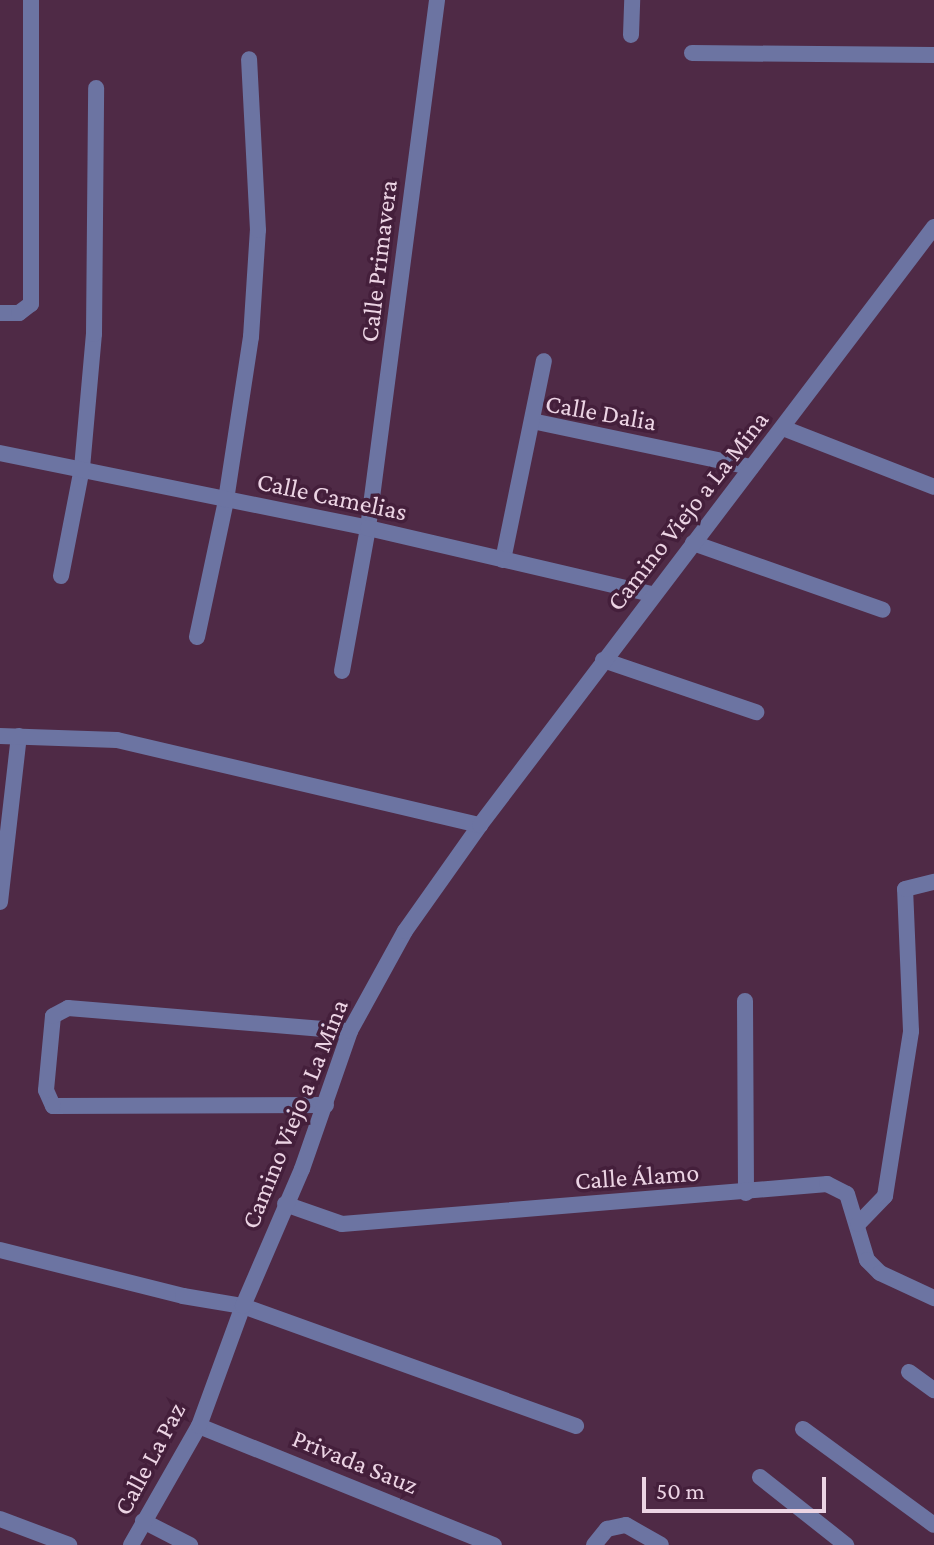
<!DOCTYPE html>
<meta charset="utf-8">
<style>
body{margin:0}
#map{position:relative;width:934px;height:1545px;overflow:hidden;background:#4f2a46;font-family:"Crimson Pro",serif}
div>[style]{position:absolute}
.minor>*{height:16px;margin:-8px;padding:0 8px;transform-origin:8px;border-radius:8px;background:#6c74a2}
.tertiary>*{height:16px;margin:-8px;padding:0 8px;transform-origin:8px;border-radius:8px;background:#6c74a2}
span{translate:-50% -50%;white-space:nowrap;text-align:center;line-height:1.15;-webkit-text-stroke:7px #441f3b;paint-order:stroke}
.street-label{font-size:26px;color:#ecd4e4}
.scale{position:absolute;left:642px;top:1477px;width:184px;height:36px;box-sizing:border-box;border:4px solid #ecd4e4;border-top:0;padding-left:10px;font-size:24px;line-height:28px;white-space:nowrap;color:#ecd4e4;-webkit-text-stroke:6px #441f3b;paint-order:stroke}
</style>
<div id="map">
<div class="minor">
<div style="left:631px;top:35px;width:35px;rotate:-88deg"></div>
<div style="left:692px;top:53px;width:242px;rotate:0.5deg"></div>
<div style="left:0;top:313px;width:19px"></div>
<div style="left:19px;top:313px;width:15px;rotate:-37deg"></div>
<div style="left:31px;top:304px;width:304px;rotate:-90deg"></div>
<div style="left:532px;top:421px;width:224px;rotate:11.9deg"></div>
<div style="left:783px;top:428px;width:162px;rotate:21.3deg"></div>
<div style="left:693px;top:543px;width:201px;rotate:19.4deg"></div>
<div style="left:503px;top:560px;width:203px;rotate:-78.4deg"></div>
<div style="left:61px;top:576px;width:110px;rotate:-79deg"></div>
<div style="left:82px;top:468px;width:135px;rotate:-84.9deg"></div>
<div style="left:94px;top:334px;width:246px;rotate:-89.5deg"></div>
<div style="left:197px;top:637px;width:140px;rotate:-78deg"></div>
<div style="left:226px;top:500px;width:165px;rotate:-81.3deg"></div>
<div style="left:251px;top:337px;width:107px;rotate:-86.3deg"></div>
<div style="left:258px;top:230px;width:171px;rotate:-93deg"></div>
<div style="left:603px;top:660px;width:162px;rotate:18.8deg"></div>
<div style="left:342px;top:671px;width:145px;rotate:-79.7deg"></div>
<div style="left:368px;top:528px;width:532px;rotate:-82.55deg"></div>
<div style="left:0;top:902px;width:167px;rotate:-83.5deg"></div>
<div style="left:745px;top:1001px;width:192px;rotate:89.7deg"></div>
<div style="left:326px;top:1105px;width:273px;rotate:179.8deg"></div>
<div style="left:53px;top:1106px;width:17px;rotate:-114deg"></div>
<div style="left:46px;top:1090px;width:74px;rotate:-84.6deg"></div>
<div style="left:53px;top:1016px;width:17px;rotate:-28deg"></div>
<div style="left:68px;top:1008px;width:283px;rotate:4.7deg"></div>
<div style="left:285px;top:1204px;width:60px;rotate:19.3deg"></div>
<div style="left:342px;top:1224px;width:487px;rotate:-4.7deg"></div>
<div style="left:827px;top:1184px;width:22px;rotate:27deg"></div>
<div style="left:847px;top:1194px;width:69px;rotate:73.1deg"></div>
<div style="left:867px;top:1260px;width:18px;rotate:45deg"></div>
<div style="left:880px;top:1273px;width:60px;rotate:24.8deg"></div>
<div style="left:858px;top:1224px;width:39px;rotate:-46deg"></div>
<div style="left:885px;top:1196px;width:167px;rotate:-81deg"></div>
<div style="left:911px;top:1031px;width:142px;rotate:-92.4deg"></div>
<div style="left:905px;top:889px;width:30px;rotate:-14deg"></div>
<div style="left:0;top:1250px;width:189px;rotate:14.1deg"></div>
<div style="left:183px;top:1296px;width:61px;rotate:9.5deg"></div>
<div style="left:243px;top:1306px;width:354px;rotate:19.8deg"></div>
<div style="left:909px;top:1372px;width:31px;rotate:36deg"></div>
<div style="left:199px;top:1426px;width:318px;rotate:22deg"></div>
<div style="left:803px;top:1429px;width:162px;rotate:36.2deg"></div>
<div style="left:760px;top:1477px;width:110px;rotate:38.3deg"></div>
<div style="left:0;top:1519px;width:74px;rotate:20.6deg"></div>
<div style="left:143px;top:1521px;width:53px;rotate:27.1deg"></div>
<div style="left:131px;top:1545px;width:137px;rotate:-60.3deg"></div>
<div style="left:199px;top:1426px;width:128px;rotate:-69.9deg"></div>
<div style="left:243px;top:1306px;width:149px;rotate:-66.7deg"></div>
<div style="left:302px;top:1169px;width:146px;rotate:-70.8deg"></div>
<div style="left:350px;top:1031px;width:114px;rotate:-61.2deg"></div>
<div style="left:405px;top:931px;width:130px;rotate:-54.7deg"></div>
<div style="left:594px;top:1545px;width:21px;rotate:-51deg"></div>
<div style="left:607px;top:1529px;width:19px;rotate:-12deg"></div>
<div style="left:626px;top:1525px;width:40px;rotate:29.7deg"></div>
</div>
<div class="tertiary">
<div style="left:0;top:453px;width:376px;rotate:11.5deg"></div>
<div style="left:368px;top:528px;width:292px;rotate:13.1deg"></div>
<div style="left:0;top:736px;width:117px;rotate:2deg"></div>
<div style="left:117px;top:740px;width:373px;rotate:13.2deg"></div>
<div style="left:480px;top:825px;width:751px;rotate:-52.79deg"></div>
</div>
<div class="street-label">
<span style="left:379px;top:261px;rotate:-83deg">Calle Primavera</span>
<span style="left:601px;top:413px;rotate:10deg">Calle Dalia</span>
<span style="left:332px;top:497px;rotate:12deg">Calle Camelias</span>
<span style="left:688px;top:511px;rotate:-52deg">Camino Viejo a La Mina</span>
<span style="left:295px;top:1114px;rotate:-68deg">Camino Viejo a La Mina</span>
<span style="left:637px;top:1177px;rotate:-4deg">Calle Álamo</span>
<span style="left:150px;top:1459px;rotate:-62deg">Calle La Paz</span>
<span style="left:355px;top:1462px;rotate:22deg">Privada Sauz</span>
</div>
<div class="scale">50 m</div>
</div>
